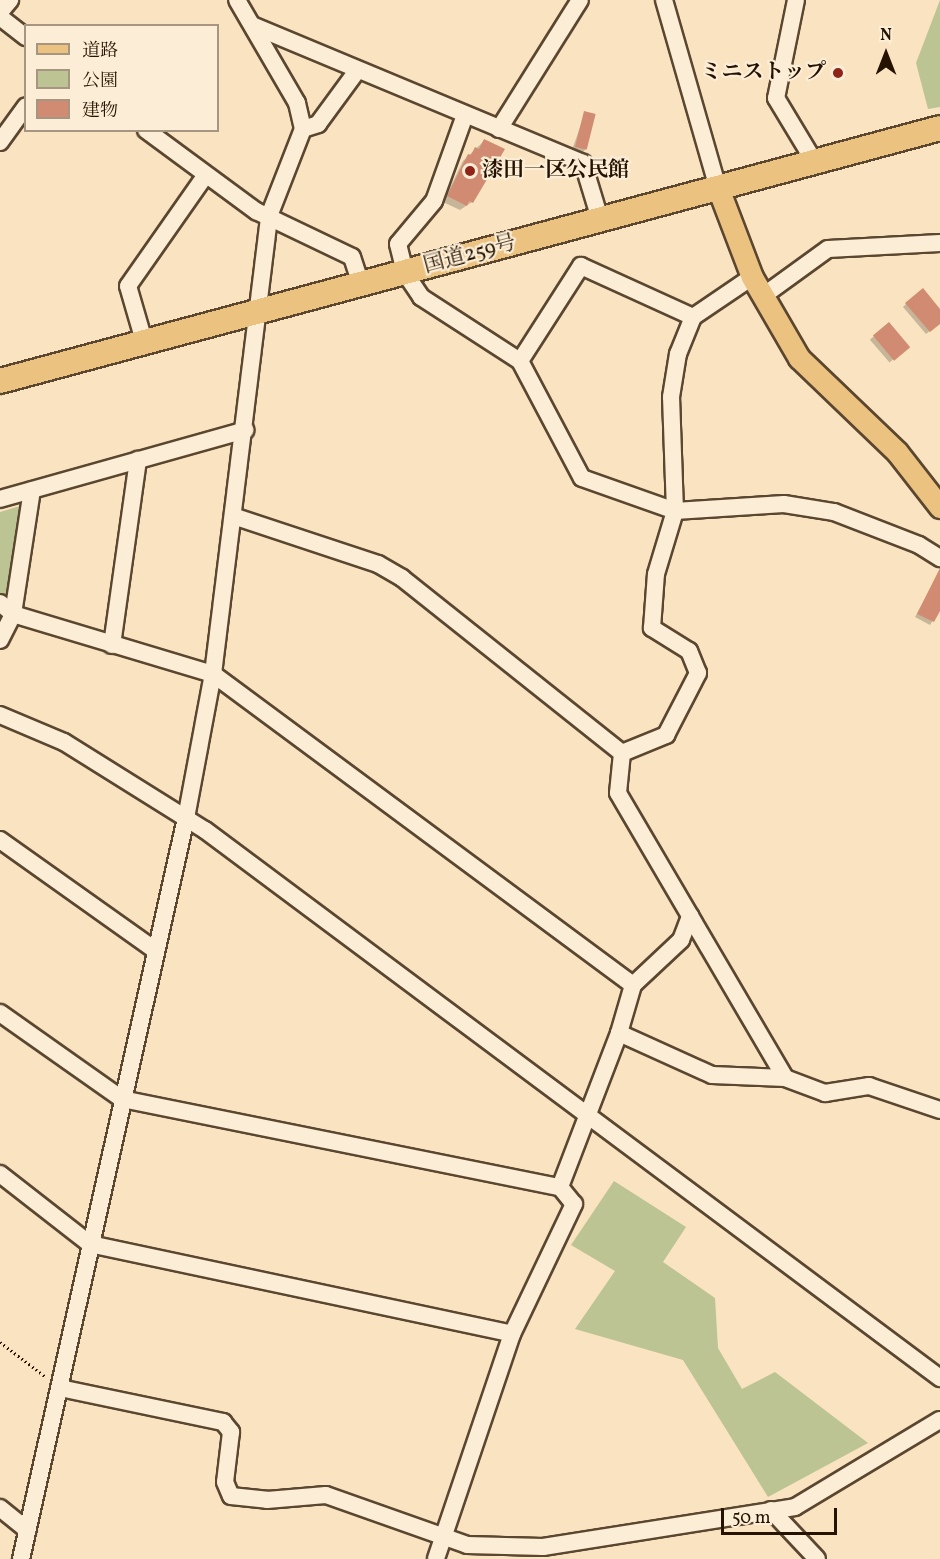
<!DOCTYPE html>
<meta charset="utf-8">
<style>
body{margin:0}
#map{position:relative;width:940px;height:1559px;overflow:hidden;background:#f9e3c0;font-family:Vollkorn,"Noto Serif JP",serif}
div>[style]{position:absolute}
.green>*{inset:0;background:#bcc493}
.shadow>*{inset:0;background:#0003;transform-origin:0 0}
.building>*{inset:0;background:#d08b72;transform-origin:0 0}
.path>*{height:3px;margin-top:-1.5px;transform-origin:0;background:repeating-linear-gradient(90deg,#261200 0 1.5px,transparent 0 4.5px)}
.roads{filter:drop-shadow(2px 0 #5b4630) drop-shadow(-2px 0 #5b4630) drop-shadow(0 2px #5b4630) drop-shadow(0 -2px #5b4630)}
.minor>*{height:16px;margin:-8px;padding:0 8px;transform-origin:8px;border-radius:8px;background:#fbedd6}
.major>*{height:21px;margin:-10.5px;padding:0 10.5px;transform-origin:10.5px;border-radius:10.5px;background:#ecc280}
.highway>*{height:24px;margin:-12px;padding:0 12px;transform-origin:12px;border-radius:12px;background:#ecc280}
.dots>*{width:16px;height:16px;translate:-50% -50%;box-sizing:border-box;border:3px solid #fbedd6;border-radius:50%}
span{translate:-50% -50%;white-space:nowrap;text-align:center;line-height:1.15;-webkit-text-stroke:4.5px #fbedd6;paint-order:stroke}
.poi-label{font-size:21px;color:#261200;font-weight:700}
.right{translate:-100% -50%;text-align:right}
.left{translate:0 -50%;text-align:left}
.street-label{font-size:21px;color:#261200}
.legend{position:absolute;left:24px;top:24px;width:195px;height:108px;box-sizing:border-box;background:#fbedd6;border:2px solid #a69580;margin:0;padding:8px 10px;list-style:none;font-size:18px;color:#261200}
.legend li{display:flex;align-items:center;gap:12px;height:30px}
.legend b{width:30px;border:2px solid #a69580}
.north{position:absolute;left:856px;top:24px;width:60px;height:60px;-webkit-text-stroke:4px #fbedd6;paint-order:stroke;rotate:0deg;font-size:16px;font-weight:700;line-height:24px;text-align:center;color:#261200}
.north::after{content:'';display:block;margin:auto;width:21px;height:27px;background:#261200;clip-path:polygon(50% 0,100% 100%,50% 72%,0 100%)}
.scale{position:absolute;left:721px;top:1508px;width:116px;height:27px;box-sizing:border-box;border:3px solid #261200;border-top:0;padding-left:8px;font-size:18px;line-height:21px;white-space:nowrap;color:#261200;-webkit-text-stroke:4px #fbedd6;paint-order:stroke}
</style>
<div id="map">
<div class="green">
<div style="clip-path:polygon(940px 0,940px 107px,928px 109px,916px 63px)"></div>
<div style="clip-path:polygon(20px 506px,10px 604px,0 595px,0 512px)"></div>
<div style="clip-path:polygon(614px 1181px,686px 1227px,663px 1262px,715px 1298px,718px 1348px,742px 1389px,775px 1372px,868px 1443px,768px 1497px,683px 1360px,575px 1329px,615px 1271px,571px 1245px)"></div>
</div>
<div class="shadow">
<div style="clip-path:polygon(585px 113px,585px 150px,582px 153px,572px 150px)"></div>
<div style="clip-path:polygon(484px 141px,503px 150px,472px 202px,460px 210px,443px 202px,463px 161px)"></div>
<div style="clip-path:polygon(906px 304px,940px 311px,940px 323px,926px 334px,903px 307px)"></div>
<div style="left:888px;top:324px;width:30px;height:24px;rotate:49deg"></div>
<div style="clip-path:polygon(938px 574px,940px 609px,930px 625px,915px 617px)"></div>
</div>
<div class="building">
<div style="left:584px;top:111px;width:12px;height:37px;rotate:14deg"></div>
<div style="clip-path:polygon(484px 139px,505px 149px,473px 203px,469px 201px,467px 206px,447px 196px,468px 154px,471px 155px,475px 147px,479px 149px)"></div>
<div style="clip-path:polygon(923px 288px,940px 309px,940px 324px,930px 332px,905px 303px)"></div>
<div style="left:889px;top:322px;width:33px;height:21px;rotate:50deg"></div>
<div style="clip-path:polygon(940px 568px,940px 611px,934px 622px,917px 614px)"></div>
</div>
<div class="path">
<div style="left:0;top:1342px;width:58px;rotate:37.3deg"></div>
</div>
<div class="roads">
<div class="minor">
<div style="left:664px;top:0;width:196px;rotate:74deg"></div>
<div style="left:796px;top:0;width:100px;rotate:101.5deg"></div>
<div style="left:776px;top:98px;width:74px;rotate:58.9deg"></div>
<div style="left:0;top:12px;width:16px;rotate:-50deg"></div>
<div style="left:0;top:17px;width:33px;rotate:38deg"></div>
<div style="left:254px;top:26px;width:356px;rotate:22.6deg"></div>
<div style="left:583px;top:163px;width:59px;rotate:73.1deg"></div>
<div style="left:465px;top:115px;width:91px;rotate:109.8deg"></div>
<div style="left:434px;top:201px;width:56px;rotate:129.9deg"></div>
<div style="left:398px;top:244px;width:30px;rotate:76deg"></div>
<div style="left:405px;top:273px;width:29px;rotate:56deg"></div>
<div style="left:421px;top:297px;width:118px;rotate:32.9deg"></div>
<div style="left:520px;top:361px;width:132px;rotate:62.1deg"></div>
<div style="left:582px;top:478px;width:99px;rotate:19.5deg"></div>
<div style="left:675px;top:511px;width:109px;rotate:-3.7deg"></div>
<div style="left:784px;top:504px;width:51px;rotate:9.1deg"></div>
<div style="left:834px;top:512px;width:91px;rotate:21.2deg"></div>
<div style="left:919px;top:545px;width:25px;rotate:32deg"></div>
<div style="left:303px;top:129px;width:16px;rotate:-18deg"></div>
<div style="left:318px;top:124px;width:66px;rotate:-53.7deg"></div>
<div style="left:499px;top:129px;width:152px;rotate:-57.9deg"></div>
<div style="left:146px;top:130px;width:137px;rotate:36.4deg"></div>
<div style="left:256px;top:211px;width:106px;rotate:25.6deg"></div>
<div style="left:352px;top:257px;width:29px;rotate:72deg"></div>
<div style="left:0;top:142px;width:44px;rotate:-54.2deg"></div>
<div style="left:763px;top:296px;width:80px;rotate:-35.9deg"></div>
<div style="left:828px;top:249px;width:112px;rotate:-3.1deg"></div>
<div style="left:144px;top:341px;width:57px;rotate:-106.2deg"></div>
<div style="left:128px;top:286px;width:134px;rotate:-55deg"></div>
<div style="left:520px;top:361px;width:113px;rotate:-57.3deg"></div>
<div style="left:581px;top:266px;width:123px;rotate:24.5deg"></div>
<div style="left:0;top:499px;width:255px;rotate:-15.7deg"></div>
<div style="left:233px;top:516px;width:153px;rotate:18.3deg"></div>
<div style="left:378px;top:564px;width:28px;rotate:30deg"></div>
<div style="left:402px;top:578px;width:281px;rotate:38.5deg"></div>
<div style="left:0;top:603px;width:17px;rotate:40deg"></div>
<div style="left:13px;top:614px;width:209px;rotate:16.7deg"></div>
<div style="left:213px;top:674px;width:523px;rotate:36.52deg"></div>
<div style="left:0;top:640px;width:29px;rotate:-63deg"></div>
<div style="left:13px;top:614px;width:125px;rotate:-81.3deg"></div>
<div style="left:112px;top:645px;width:187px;rotate:-82deg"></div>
<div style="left:0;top:715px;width:69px;rotate:22.9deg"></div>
<div style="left:64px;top:742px;width:166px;rotate:32deg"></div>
<div style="left:205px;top:830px;width:917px;rotate:36.71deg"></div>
<div style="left:622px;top:753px;width:48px;rotate:-22.2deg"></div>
<div style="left:666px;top:735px;width:70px;rotate:-62.7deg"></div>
<div style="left:698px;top:673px;width:24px;rotate:-112deg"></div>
<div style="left:689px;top:651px;width:44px;rotate:-148.1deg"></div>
<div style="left:652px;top:628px;width:54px;rotate:-85.8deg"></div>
<div style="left:656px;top:574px;width:66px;rotate:-73.2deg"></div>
<div style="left:675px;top:511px;width:114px;rotate:-92deg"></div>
<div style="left:671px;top:397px;width:44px;rotate:-80.8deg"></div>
<div style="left:678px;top:354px;width:40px;rotate:-68deg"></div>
<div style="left:693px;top:317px;width:71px;rotate:-34.1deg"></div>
<div style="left:622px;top:753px;width:40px;rotate:95.7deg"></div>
<div style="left:618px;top:793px;width:330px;rotate:59.6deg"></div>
<div style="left:0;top:840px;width:191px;rotate:35.4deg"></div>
<div style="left:0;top:1013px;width:149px;rotate:35.2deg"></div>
<div style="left:122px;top:1099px;width:447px;rotate:11.4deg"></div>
<div style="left:560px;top:1187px;width:22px;rotate:51deg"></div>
<div style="left:574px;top:1204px;width:144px;rotate:115.5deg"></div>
<div style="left:512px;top:1334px;width:237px;rotate:108.7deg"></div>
<div style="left:619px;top:1033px;width:102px;rotate:24.3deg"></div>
<div style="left:712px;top:1075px;width:73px;rotate:2.4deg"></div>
<div style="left:785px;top:1078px;width:43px;rotate:20.6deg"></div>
<div style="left:825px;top:1093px;width:45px;rotate:-9deg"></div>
<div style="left:869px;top:1086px;width:75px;rotate:18.7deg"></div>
<div style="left:0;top:1174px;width:114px;rotate:37.9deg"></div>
<div style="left:90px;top:1244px;width:431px;rotate:12deg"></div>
<div style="left:560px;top:1187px;width:165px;rotate:-69deg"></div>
<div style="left:619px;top:1033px;width:50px;rotate:-73.7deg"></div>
<div style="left:633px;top:985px;width:66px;rotate:-43.2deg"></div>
<div style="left:681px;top:940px;width:26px;rotate:-69deg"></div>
<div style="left:60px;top:1388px;width:167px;rotate:11.8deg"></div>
<div style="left:223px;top:1422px;width:13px;rotate:51deg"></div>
<div style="left:231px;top:1432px;width:50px;rotate:96.8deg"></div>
<div style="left:225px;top:1482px;width:15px;rotate:67deg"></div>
<div style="left:231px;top:1496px;width:36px;rotate:6deg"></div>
<div style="left:267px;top:1500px;width:59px;rotate:-4.8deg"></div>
<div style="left:326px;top:1495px;width:150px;rotate:19.5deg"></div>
<div style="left:467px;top:1545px;width:76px;rotate:1.5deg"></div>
<div style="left:543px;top:1547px;width:255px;rotate:-9deg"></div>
<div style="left:795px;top:1507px;width:169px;rotate:-31deg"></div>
<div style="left:0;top:1508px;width:35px;rotate:39deg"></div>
<div style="left:771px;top:1510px;width:67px;rotate:46.8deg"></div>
<div style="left:21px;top:1559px;width:759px;rotate:-77.45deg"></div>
<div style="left:186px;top:818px;width:147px;rotate:-79.4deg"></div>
<div style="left:213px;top:674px;width:461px;rotate:-83deg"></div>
<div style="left:269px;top:216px;width:93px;rotate:-68.7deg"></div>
<div style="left:303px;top:129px;width:27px;rotate:-103deg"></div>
<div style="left:297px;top:103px;width:119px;rotate:-120.2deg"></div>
</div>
<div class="major">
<div style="left:718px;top:188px;width:95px;rotate:69.1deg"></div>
<div style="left:752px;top:277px;width:94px;rotate:59.9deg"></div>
<div style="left:799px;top:358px;width:136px;rotate:43.8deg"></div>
<div style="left:897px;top:452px;width:70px;rotate:52deg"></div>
</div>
<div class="highway">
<div style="left:0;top:381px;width:973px;rotate:-15.06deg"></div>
</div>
</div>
<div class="dots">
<div style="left:838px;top:73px;background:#8f2418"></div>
<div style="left:470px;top:171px;background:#8f2418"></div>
</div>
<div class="poi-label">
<span class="right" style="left:826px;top:73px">ミニストップ</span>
<span class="left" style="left:482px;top:171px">漆田一区公民館</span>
</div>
<div class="street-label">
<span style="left:470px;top:255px;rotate:-15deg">国道259号</span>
</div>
<ul class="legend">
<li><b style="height:8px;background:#ecc280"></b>道路</li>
<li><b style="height:16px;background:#bcc493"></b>公園</li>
<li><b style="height:16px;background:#d08b72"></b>建物</li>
</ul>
<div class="north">N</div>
<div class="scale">50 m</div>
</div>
